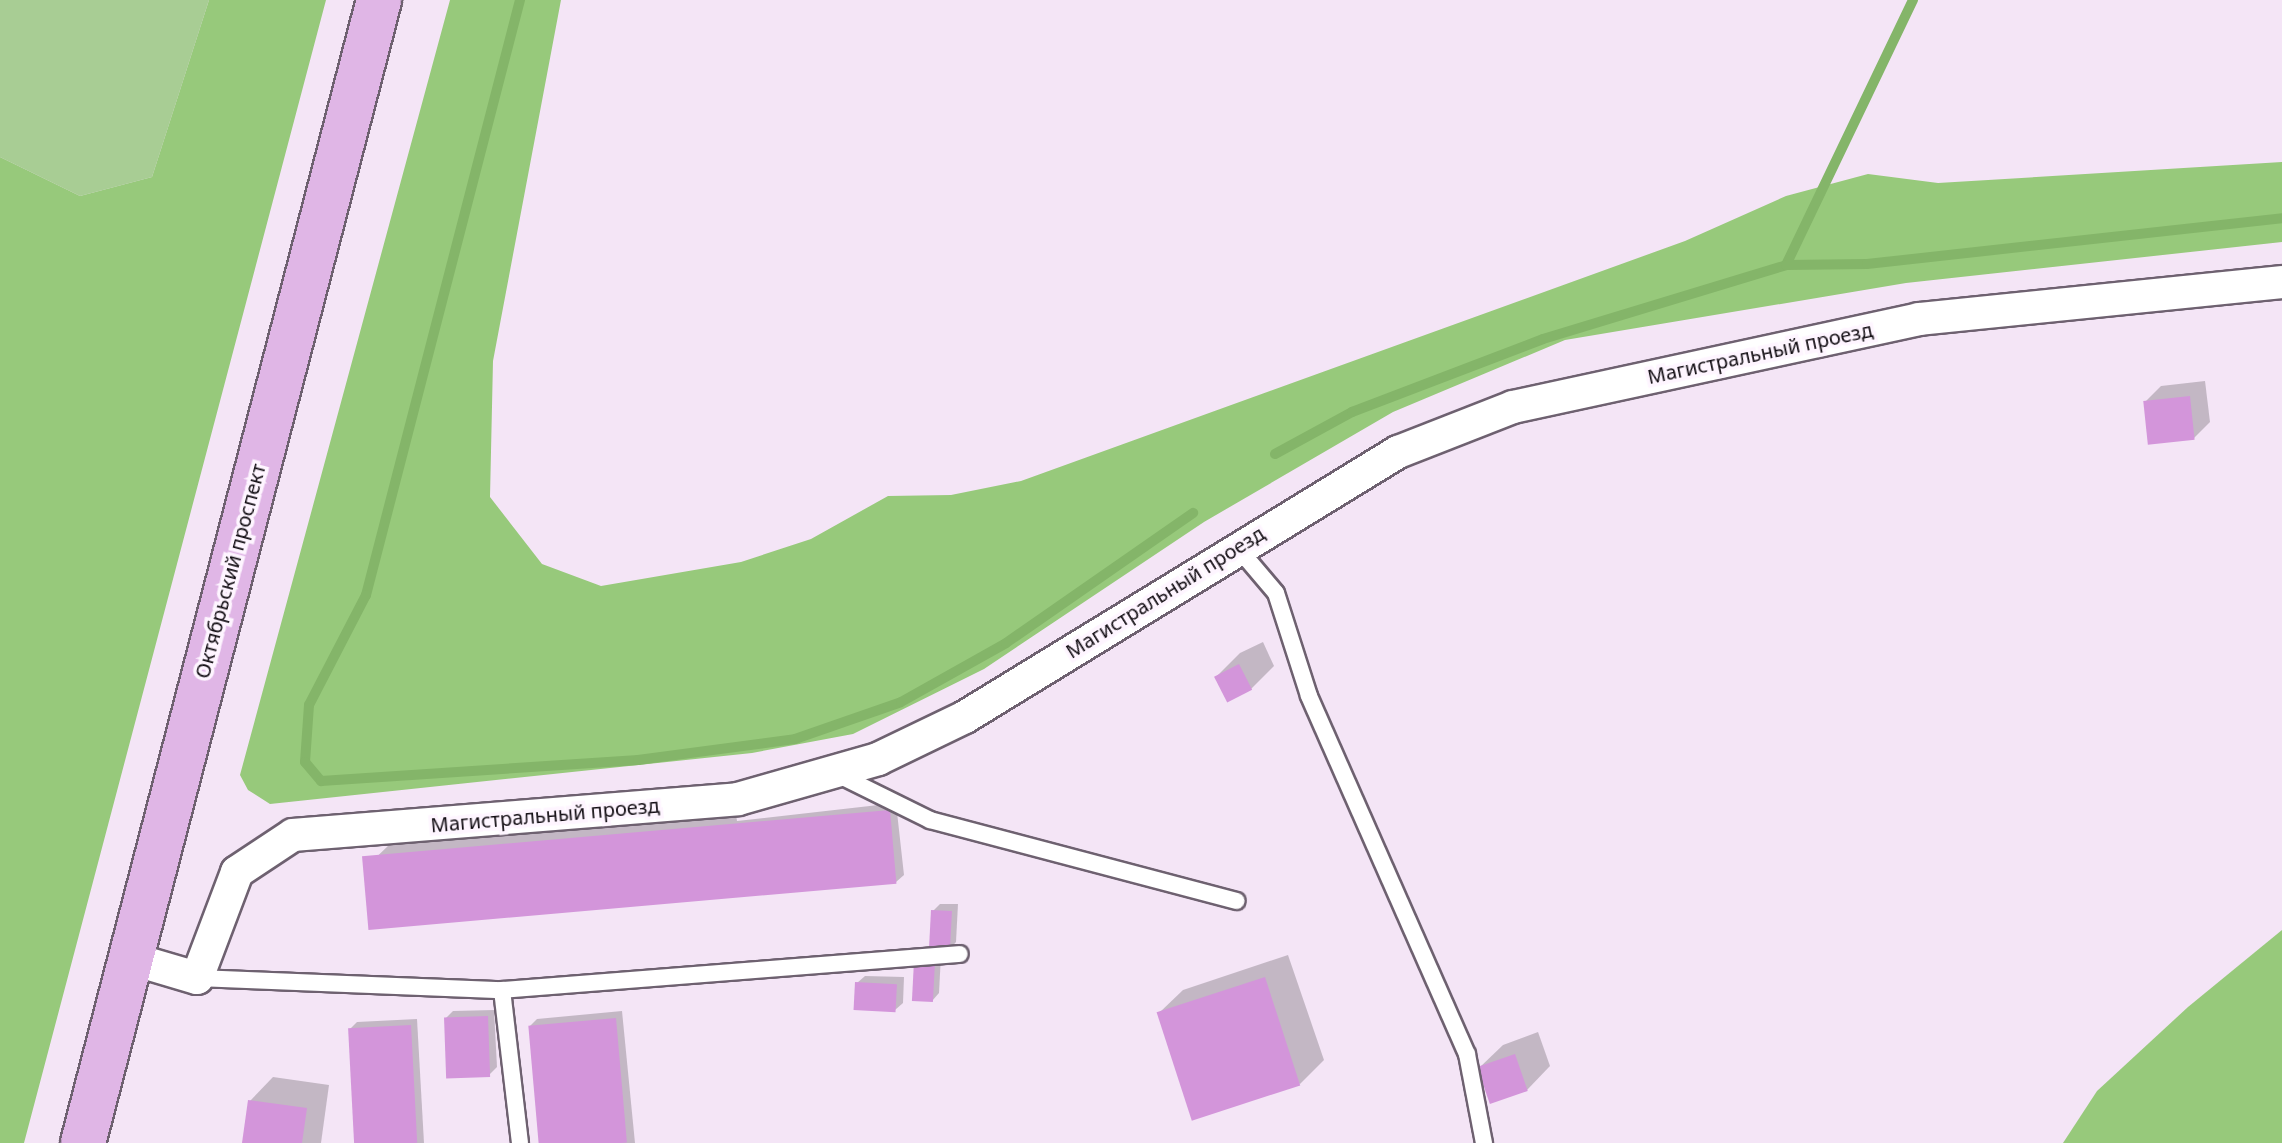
<!DOCTYPE html>
<meta charset="utf-8">
<style>
body{margin:0}
#map{position:relative;width:2282px;height:1143px;overflow:hidden;background:#f4e5f6;font-family:"Noto Sans",sans-serif}
div>[style]{position:absolute}
.green>*{inset:0;background:#a8cd94}
.forest>*{inset:0;background:#97c97b}
.shadow>*{inset:0;background:#0003}
.stream>*{height:10px;margin:-5px;padding:0 5px;transform-origin:5px;border-radius:5px;background:#84b569}
.building>*{inset:0;background:#d395da;transform-origin:0 0}
.roads{filter:drop-shadow(2px 0 #6e6170) drop-shadow(-2px 0 #6e6170) drop-shadow(0 2px #6e6170) drop-shadow(0 -2px #6e6170)}
.lane>*{height:16px;margin:-8px;padding:0 8px;transform-origin:8px;border-radius:8px;background:#fff}
.street>*{height:32px;margin:-16px;padding:0 16px;transform-origin:16px;border-radius:16px;background:#fff}
.primary>*{height:44px;margin:-22px;padding:0 22px;transform-origin:22px;border-radius:22px;background:#e0b6e6}
span{translate:-50% -50%;white-space:nowrap;text-align:center;line-height:1.15;-webkit-text-stroke:7px #fef5ff;paint-order:stroke}
.street-label{font-size:20px;color:#110c12}
</style>
<div id="map">
<div class="green">
<div style="clip-path:polygon(0 0,209px 0,152px 177px,80px 196px,0 157px)"></div>
</div>
<div class="forest">
<div style="clip-path:polygon(209px 0,326px 0,24px 1143px,0 1143px,0 157px,80px 196px,152px 177px)"></div>
<div style="clip-path:polygon(450px 0,561px 0,493px 361px,490px 497px,542px 564px,601px 586px,741px 562px,811px 539px,888px 496px,951px 495px,1021px 481px,1685px 241px,1786px 196px,1868px 174px,1938px 183px,2282px 162px,2282px 242px,1906px 283px,1565px 340px,1393px 412px,1204px 522px,984px 669px,853px 734px,752px 753px,270px 804px,248px 790px,240px 775px)"></div>
<div style="clip-path:polygon(2282px 930px,2282px 1143px,2063px 1143px,2097px 1091px,2188px 1007px)"></div>
</div>
<div class="shadow">
<div style="clip-path:polygon(2205px 381px,2210px 422px,2194px 438px,2145px 402px,2161px 386px)"></div>
<div style="clip-path:polygon(1263px 642px,1274px 666px,1251px 689px,1217px 676px,1240px 653px)"></div>
<div style="clip-path:polygon(896px 803px,904px 875px,896px 882px,365px 868px,389px 845px,735px 807px,737px 821px)"></div>
<div style="clip-path:polygon(940px 904px,958px 904px,956px 942px,949px 950px,933px 911px)"></div>
<div style="clip-path:polygon(941px 955px,939px 993px,932px 1001px,916px 962px)"></div>
<div style="clip-path:polygon(1288px 955px,1324px 1060px,1300px 1084px,1159px 1013px,1183px 990px)"></div>
<div style="clip-path:polygon(865px 976px,904px 977px,903px 1003px,895px 1010px,857px 983px)"></div>
<div style="clip-path:polygon(494px 1010px,497px 1067px,489px 1075px,446px 1018px,453px 1011px)"></div>
<div style="clip-path:polygon(622px 1011px,635px 1143px,541px 1143px,530px 1026px,537px 1019px)"></div>
<div style="clip-path:polygon(417px 1019px,424px 1143px,356px 1143px,350px 1029px,357px 1022px)"></div>
<div style="clip-path:polygon(1538px 1032px,1550px 1066px,1527px 1090px,1479px 1068px,1503px 1045px)"></div>
<div style="clip-path:polygon(273px 1077px,329px 1085px,321px 1143px,244px 1143px,250px 1101px)"></div>
</div>
<div class="stream">
<div style="left:520px;top:0;width:615px;rotate:104.51deg"></div>
<div style="left:366px;top:595px;width:124px;rotate:117.4deg"></div>
<div style="left:309px;top:705px;width:57px;rotate:94deg"></div>
<div style="left:305px;top:762px;width:25px;rotate:50deg"></div>
<div style="left:321px;top:781px;width:318px;rotate:-3.8deg"></div>
<div style="left:638px;top:760px;width:158px;rotate:-7.6deg"></div>
<div style="left:795px;top:739px;width:112px;rotate:-19.2deg"></div>
<div style="left:901px;top:702px;width:120px;rotate:-29.3deg"></div>
<div style="left:1006px;top:643px;width:228px;rotate:-34.8deg"></div>
<div style="left:1786px;top:265px;width:294px;rotate:-64.4deg"></div>
<div style="left:1275px;top:454px;width:88px;rotate:-28.6deg"></div>
<div style="left:1352px;top:412px;width:204px;rotate:-20.9deg"></div>
<div style="left:1543px;top:339px;width:254px;rotate:-16.9deg"></div>
<div style="left:1786px;top:265px;width:81px;rotate:-0.7deg"></div>
<div style="left:1867px;top:264px;width:418px;rotate:-6.3deg"></div>
</div>
<div class="building">
<div style="left:2190px;top:396px;width:44px;height:47px;rotate:84deg"></div>
<div style="left:1239px;top:664px;width:29px;height:28px;rotate:63deg"></div>
<div style="left:890px;top:810px;width:74px;height:530px;rotate:85deg"></div>
<div style="left:931px;top:910px;width:21px;height:40px;rotate:3deg"></div>
<div style="left:914px;top:961px;width:21px;height:40px;rotate:3deg"></div>
<div style="left:1265px;top:977px;width:114px;height:114px;rotate:72deg"></div>
<div style="left:855px;top:982px;width:42px;height:28px;rotate:3deg"></div>
<div style="left:488px;top:1016px;width:61px;height:44px;rotate:88deg"></div>
<div style="left:616px;top:1018px;width:125px;height:88px;rotate:85deg"></div>
<div style="left:411px;top:1025px;width:118px;height:63px;rotate:87deg"></div>
<div style="left:1515px;top:1054px;width:39px;height:40px;rotate:71deg"></div>
<div style="clip-path:polygon(248px 1100px,307px 1108px,302px 1143px,242px 1143px)"></div>
</div>
<div class="roads">
<div class="lane">
<div style="left:1237px;top:547px;width:60px;rotate:49.7deg"></div>
<div style="left:1276px;top:593px;width:108px;rotate:72.2deg"></div>
<div style="left:1309px;top:696px;width:391px;rotate:66.2deg"></div>
<div style="left:1467px;top:1054px;width:91px;rotate:79.2deg"></div>
<div style="left:835px;top:773px;width:106px;rotate:26.3deg"></div>
<div style="left:930px;top:820px;width:317px;rotate:14.8deg"></div>
<div style="left:197px;top:978px;width:305px;rotate:2.3deg"></div>
<div style="left:502px;top:990px;width:154px;rotate:83.3deg"></div>
<div style="left:502px;top:990px;width:459px;rotate:-4.5deg"></div>
</div>
<div class="street">
<div style="left:129px;top:958px;width:71px;rotate:16.4deg"></div>
<div style="left:197px;top:978px;width:113px;rotate:-69.3deg"></div>
<div style="left:237px;top:872px;width:67px;rotate:-33.5deg"></div>
<div style="left:293px;top:835px;width:446px;rotate:-4.6deg"></div>
<div style="left:738px;top:799px;width:146px;rotate:-15.9deg"></div>
<div style="left:878px;top:759px;width:97px;rotate:-25.8deg"></div>
<div style="left:965px;top:717px;width:508px;rotate:-31.47deg"></div>
<div style="left:1398px;top:452px;width:123px;rotate:-21.4deg"></div>
<div style="left:1513px;top:407px;width:415px;rotate:-12.2deg"></div>
<div style="left:1919px;top:319px;width:365px;rotate:-5.8deg"></div>
</div>
<div class="primary">
<div style="left:83px;top:1143px;width:1181px;rotate:-75.48deg"></div>
</div>
</div>
<div class="street-label">
<span style="left:1760px;top:353px;rotate:-12deg">Магистральный проезд</span>
<span style="left:230px;top:571px;rotate:-75deg">Октябрьский проспект</span>
<span style="left:1165px;top:592px;rotate:-32deg">Магистральный проезд</span>
<span style="left:545px;top:815px;rotate:-5deg">Магистральный проезд</span>
</div>
</div>
